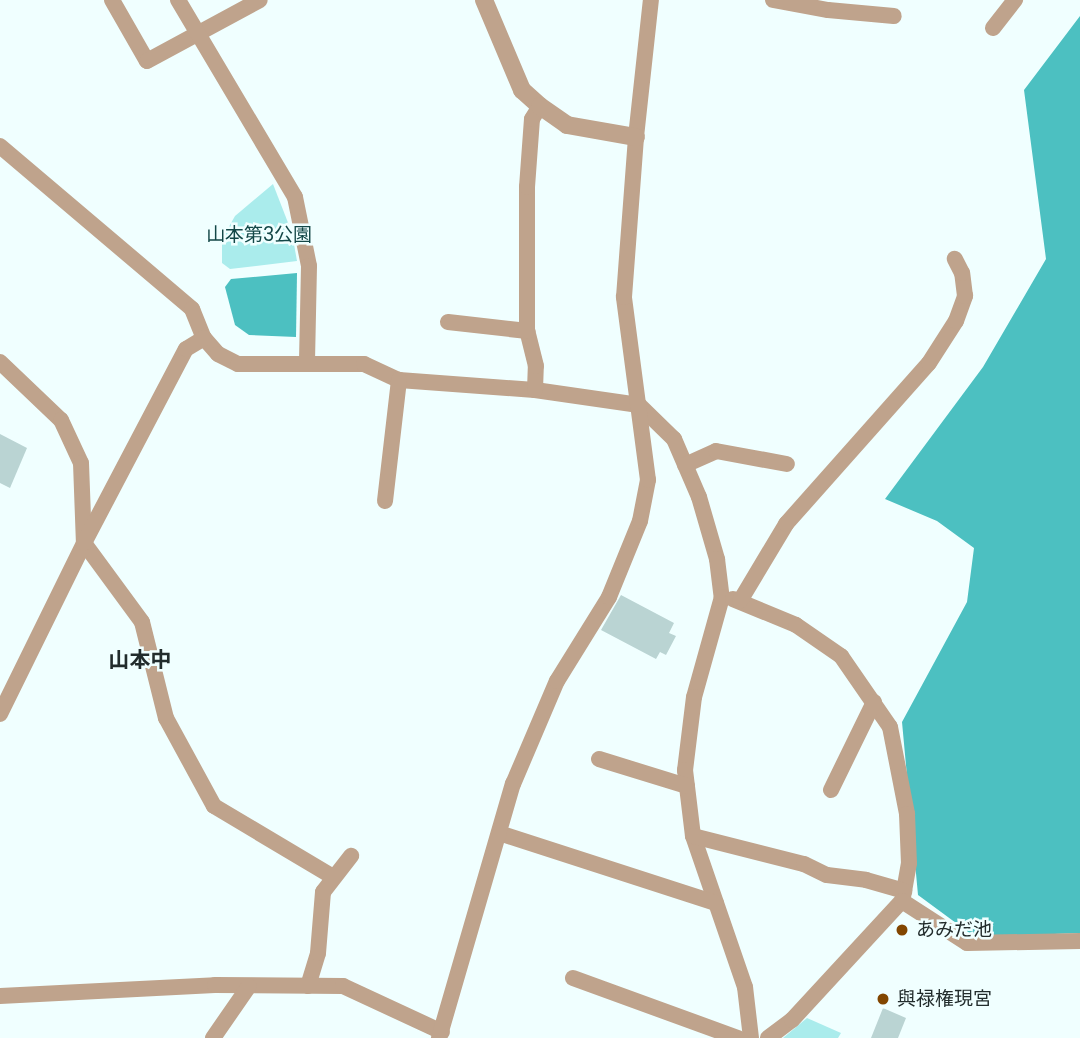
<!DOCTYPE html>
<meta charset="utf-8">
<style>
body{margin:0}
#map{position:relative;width:1080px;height:1038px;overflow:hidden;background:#f0ffff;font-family:Poppins,"Noto Sans JP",sans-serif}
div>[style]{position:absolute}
.green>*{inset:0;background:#aaecec}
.water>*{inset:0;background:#4cc0c1}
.building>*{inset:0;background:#bad4d3}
.minor>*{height:16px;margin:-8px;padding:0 8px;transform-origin:8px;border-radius:8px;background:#bfa38c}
.tertiary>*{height:18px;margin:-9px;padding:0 9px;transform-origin:9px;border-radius:9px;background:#bfa38c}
.dots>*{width:19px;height:19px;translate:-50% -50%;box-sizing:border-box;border:4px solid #f0ffff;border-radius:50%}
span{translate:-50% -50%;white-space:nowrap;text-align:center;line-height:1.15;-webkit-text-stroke:5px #f0ffff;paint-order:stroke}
.park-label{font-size:19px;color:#134747}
.poi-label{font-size:19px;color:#222c2c}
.left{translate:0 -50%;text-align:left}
.neighbourhood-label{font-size:21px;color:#222c2c;font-weight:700}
</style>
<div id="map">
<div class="green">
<div style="clip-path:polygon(273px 184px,292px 233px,297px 261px,230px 269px,222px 263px,222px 239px,235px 216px)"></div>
<div style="clip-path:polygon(807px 1018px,841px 1033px,838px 1038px,783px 1038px)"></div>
</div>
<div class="water">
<div style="clip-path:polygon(1080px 16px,1080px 933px,975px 937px,918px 895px,902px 722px,967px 602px,974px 548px,937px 521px,885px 499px,983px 367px,1046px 259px,1024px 90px)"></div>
<div style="clip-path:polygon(297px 273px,296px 337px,249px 335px,235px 325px,225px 287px,231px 279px)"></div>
</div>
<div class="building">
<div style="clip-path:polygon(0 434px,27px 448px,10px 488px,0 483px)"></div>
<div style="clip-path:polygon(621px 595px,674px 623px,669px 633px,676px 636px,666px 655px,660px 652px,656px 659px,601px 630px)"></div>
<div style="clip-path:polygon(883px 1008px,906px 1018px,898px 1038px,871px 1038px)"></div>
</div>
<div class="minor">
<div style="left:112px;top:0;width:70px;rotate:60.2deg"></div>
<div style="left:147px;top:61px;width:128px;rotate:-28.4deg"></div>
<div style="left:178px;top:0;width:229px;rotate:59.3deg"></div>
<div style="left:295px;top:197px;width:70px;rotate:78.5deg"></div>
<div style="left:309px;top:266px;width:98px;rotate:91.2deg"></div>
<div style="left:773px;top:0;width:56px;rotate:10.3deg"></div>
<div style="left:828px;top:10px;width:66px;rotate:5.2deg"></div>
<div style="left:993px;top:28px;width:36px;rotate:-52deg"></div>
<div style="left:0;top:146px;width:252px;rotate:40.3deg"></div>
<div style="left:192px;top:309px;width:31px;rotate:68deg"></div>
<div style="left:204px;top:338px;width:21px;rotate:49deg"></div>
<div style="left:218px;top:354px;width:22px;rotate:27deg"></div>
<div style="left:238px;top:364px;width:126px"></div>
<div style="left:364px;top:364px;width:38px;rotate:25deg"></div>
<div style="left:399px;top:380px;width:136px;rotate:4.2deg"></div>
<div style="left:535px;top:390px;width:105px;rotate:8.2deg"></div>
<div style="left:639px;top:405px;width:49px;rotate:44.2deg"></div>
<div style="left:674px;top:439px;width:63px;rotate:66.7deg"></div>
<div style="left:699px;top:497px;width:65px;rotate:73.8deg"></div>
<div style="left:717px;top:559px;width:38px;rotate:83deg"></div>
<div style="left:722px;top:597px;width:104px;rotate:105.6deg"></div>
<div style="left:694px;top:697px;width:74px;rotate:97deg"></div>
<div style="left:685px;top:770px;width:66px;rotate:83.1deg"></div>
<div style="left:693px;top:836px;width:160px;rotate:71deg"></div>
<div style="left:745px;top:987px;width:51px;rotate:83.3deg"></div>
<div style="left:448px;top:322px;width:80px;rotate:6.5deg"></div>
<div style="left:0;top:362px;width:84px;rotate:43.6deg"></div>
<div style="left:61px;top:420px;width:47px;rotate:65.1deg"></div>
<div style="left:81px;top:463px;width:80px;rotate:87.9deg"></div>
<div style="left:84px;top:543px;width:98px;rotate:53.7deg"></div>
<div style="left:142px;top:622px;width:99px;rotate:76deg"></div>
<div style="left:166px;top:718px;width:100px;rotate:61.4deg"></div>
<div style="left:214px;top:806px;width:139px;rotate:30.8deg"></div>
<div style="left:535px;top:390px;width:24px;rotate:-88deg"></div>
<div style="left:536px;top:366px;width:36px;rotate:-104deg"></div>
<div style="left:527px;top:331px;width:144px;rotate:-90deg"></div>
<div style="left:527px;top:187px;width:68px;rotate:-85.8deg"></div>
<div style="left:532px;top:119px;width:15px;rotate:-58deg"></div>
<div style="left:685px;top:465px;width:34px;rotate:-24deg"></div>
<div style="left:716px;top:451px;width:72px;rotate:10.4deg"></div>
<div style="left:385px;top:501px;width:122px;rotate:-83.4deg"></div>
<div style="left:733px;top:599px;width:68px;rotate:22.4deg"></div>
<div style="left:796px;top:625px;width:55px;rotate:34.6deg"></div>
<div style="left:841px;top:656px;width:86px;rotate:55.4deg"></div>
<div style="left:890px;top:727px;width:89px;rotate:78.9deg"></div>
<div style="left:907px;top:814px;width:49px;rotate:87.7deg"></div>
<div style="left:909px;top:863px;width:39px;rotate:100deg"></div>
<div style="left:740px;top:601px;width:90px;rotate:-59.1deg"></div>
<div style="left:786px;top:524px;width:215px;rotate:-48.4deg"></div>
<div style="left:929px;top:363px;width:50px;rotate:-57.3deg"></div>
<div style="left:956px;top:321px;width:27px;rotate:-70deg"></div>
<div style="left:965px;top:296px;width:23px;rotate:-97deg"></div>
<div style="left:962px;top:273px;width:16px;rotate:-117deg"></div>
<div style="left:0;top:714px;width:191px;rotate:-63.8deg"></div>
<div style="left:84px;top:543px;width:219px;rotate:-62.3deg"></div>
<div style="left:186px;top:349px;width:21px;rotate:-31deg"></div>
<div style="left:599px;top:759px;width:92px;rotate:17.1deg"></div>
<div style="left:831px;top:790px;width:98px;rotate:-64deg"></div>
<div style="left:499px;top:833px;width:228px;rotate:17.9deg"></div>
<div style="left:693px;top:836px;width:114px;rotate:14.2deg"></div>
<div style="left:804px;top:864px;width:25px;rotate:26deg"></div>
<div style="left:827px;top:875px;width:39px;rotate:7deg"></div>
<div style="left:866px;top:880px;width:40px;rotate:16deg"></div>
<div style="left:573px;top:978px;width:176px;rotate:20deg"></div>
<div style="left:308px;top:986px;width:34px;rotate:-73deg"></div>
<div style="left:318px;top:953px;width:61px;rotate:-85.3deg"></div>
<div style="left:323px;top:892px;width:46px;rotate:-52.1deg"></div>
<div style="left:0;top:996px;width:215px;rotate:-2.9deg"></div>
<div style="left:215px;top:985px;width:128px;rotate:0.4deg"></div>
<div style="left:343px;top:986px;width:109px;rotate:24.9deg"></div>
<div style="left:213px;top:1038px;width:63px;rotate:-55.3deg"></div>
<div style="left:439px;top:1038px;width:265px;rotate:-73.8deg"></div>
<div style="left:513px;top:784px;width:112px;rotate:-66.9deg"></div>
<div style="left:557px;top:681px;width:99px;rotate:-58.2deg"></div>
<div style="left:609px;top:597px;width:82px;rotate:-67.8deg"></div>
<div style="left:640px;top:521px;width:42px;rotate:-79deg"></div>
<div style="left:648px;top:480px;width:185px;rotate:-97.5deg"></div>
<div style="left:624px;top:297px;width:160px;rotate:-85.7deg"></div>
<div style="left:636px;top:137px;width:138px;rotate:-83.8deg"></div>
<div style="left:768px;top:1038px;width:30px;rotate:-37deg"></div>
<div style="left:792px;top:1020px;width:162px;rotate:-47.3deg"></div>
<div style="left:902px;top:901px;width:77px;rotate:32.9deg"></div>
<div style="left:967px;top:943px;width:113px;rotate:-1deg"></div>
</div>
<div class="tertiary">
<div style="left:484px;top:0;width:98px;rotate:67.1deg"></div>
<div style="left:522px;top:90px;width:24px;rotate:42deg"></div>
<div style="left:540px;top:106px;width:33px;rotate:35deg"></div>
<div style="left:567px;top:125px;width:70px;rotate:9.9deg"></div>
</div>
<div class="dots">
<div style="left:902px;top:930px;background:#824600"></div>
<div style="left:883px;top:999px;background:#824600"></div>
</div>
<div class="park-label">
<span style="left:259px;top:235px">山本第3公園</span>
</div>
<div class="poi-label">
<span class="left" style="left:916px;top:930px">あみだ池</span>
<span class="left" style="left:897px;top:999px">與禄権現宮</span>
</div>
<div class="neighbourhood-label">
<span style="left:140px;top:660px">山本中</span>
</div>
</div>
